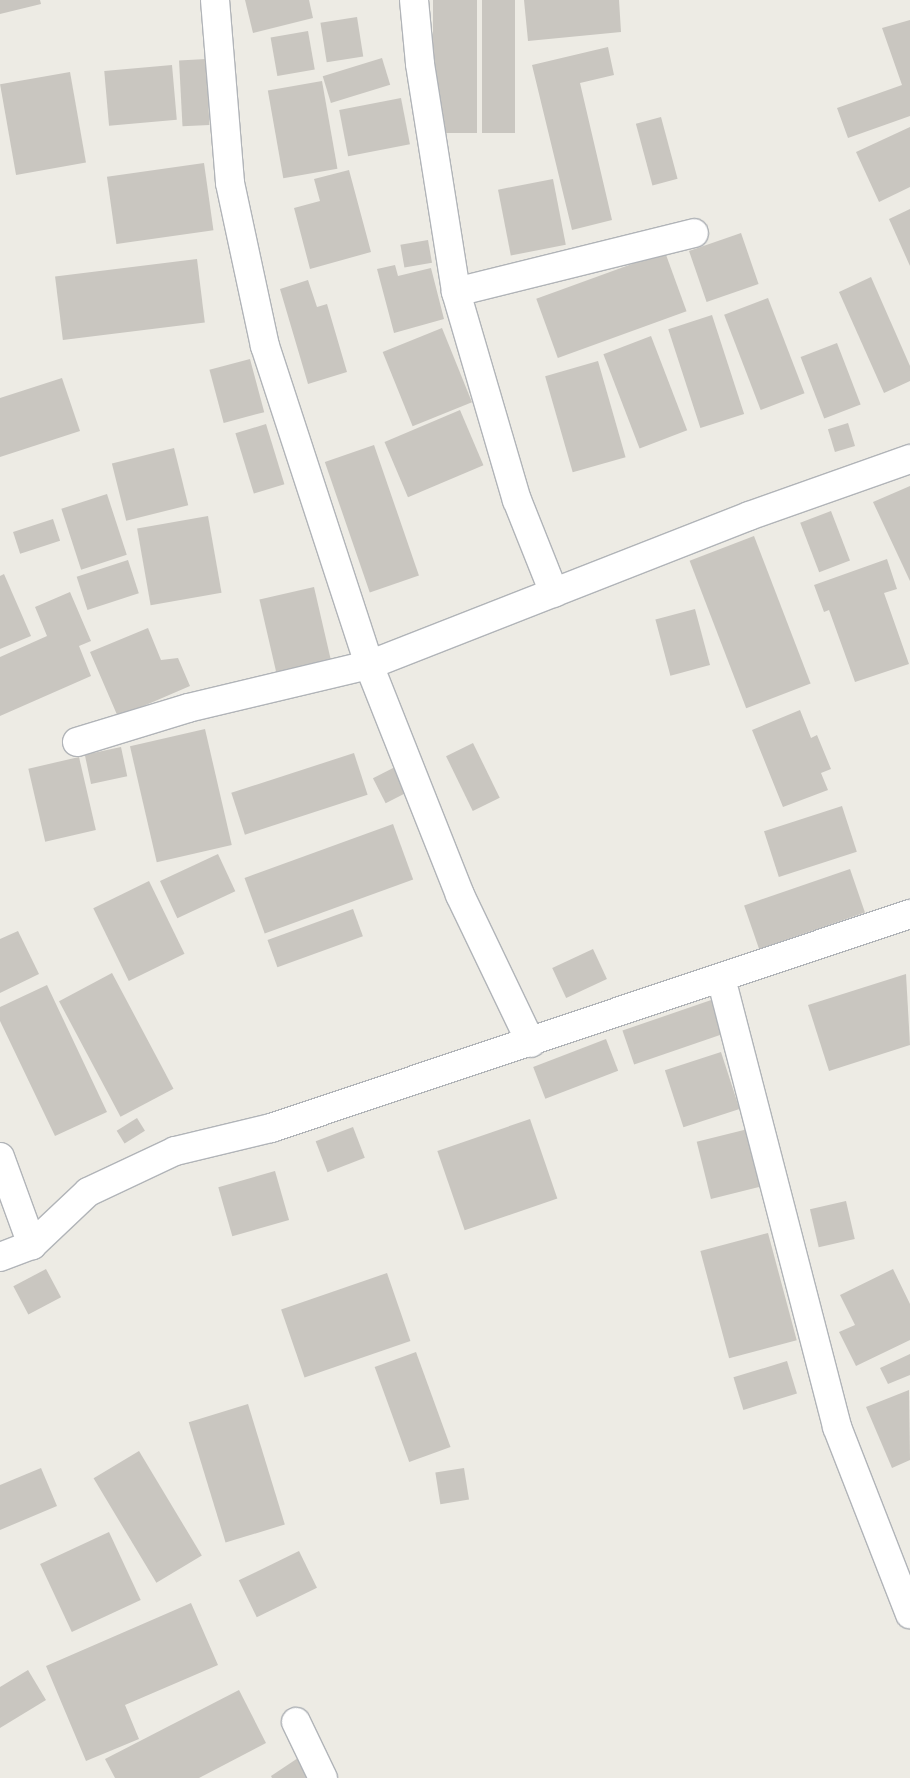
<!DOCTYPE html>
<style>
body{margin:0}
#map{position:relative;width:910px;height:1778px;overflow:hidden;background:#edebe4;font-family:"Fira Sans",sans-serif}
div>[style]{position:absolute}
.building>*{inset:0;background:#c9c6c0;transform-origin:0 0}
.roads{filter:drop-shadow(1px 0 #b1b4b8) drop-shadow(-1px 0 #b1b4b8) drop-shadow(0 1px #b1b4b8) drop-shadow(0 -1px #b1b4b8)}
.minor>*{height:28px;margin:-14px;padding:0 14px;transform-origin:14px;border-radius:14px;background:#fff}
span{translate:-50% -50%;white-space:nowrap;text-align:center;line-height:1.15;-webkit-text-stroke:4px #fff;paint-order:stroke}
</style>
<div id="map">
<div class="building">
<div style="clip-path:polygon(0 0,40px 0,41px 4px,0 14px)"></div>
<div style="clip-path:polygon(245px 0,309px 0,313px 18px,253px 33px)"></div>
<div style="left:433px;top:0;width:44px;height:133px"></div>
<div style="left:482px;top:0;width:33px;height:133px"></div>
<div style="clip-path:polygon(524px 0,619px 0,621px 32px,528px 41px)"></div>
<div style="left:357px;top:17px;width:40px;height:37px;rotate:81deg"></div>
<div style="clip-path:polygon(910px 20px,910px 116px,848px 138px,837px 108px,902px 85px,882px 28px)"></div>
<div style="left:308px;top:31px;width:39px;height:38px;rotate:80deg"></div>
<div style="clip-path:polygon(608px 47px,614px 75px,580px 83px,612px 220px,572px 230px,532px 65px)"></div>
<div style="left:382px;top:58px;width:28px;height:62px;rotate:73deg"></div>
<div style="left:206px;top:59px;width:66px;height:27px;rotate:87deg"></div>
<div style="left:172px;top:65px;width:55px;height:68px;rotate:85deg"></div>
<div style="left:70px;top:72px;width:92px;height:71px;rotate:80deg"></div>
<div style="left:322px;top:81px;width:89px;height:55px;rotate:80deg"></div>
<div style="left:401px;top:98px;width:47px;height:63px;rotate:79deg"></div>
<div style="left:661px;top:117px;width:64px;height:26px;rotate:75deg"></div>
<div style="clip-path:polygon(910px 127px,910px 187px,879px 202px,856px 152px)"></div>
<div style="left:204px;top:163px;width:68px;height:98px;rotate:82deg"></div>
<div style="clip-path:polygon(349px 170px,371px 252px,310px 269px,294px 208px,320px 201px,314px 179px)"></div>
<div style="left:553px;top:179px;width:67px;height:56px;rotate:79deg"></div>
<div style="clip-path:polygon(910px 209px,910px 266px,889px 219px)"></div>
<div style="left:741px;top:233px;width:54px;height:55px;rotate:71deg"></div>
<div style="left:428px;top:240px;width:23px;height:28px;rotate:80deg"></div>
<div style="left:665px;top:252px;width:63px;height:137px;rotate:70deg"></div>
<div style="left:197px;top:259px;width:64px;height:143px;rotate:83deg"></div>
<div style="clip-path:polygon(395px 265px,398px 276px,431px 268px,444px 319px,394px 333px,377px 269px)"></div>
<div style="clip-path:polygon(871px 277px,910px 366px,910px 381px,884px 393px,839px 292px)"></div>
<div style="clip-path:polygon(308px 280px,317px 307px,327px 304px,347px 372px,308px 384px,280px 289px)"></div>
<div style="left:768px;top:298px;width:102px;height:47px;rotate:69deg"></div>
<div style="left:712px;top:315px;width:104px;height:46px;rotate:72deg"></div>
<div style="left:442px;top:328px;width:80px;height:64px;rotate:68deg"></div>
<div style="left:651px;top:336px;width:101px;height:51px;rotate:69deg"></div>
<div style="left:837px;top:343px;width:66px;height:39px;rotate:69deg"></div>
<div style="left:250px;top:359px;width:55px;height:42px;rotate:75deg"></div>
<div style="left:598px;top:361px;width:100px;height:55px;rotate:74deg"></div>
<div style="clip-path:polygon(62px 378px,80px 431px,0 457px,0 398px)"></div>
<div style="left:460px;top:410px;width:60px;height:82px;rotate:67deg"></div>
<div style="left:848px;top:423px;width:24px;height:21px;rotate:73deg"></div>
<div style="left:266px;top:424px;width:63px;height:32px;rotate:73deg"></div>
<div style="left:374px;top:445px;width:138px;height:52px;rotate:71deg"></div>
<div style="left:174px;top:448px;width:59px;height:64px;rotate:76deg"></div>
<div style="clip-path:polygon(910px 486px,910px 581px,873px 502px)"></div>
<div style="left:107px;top:494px;width:64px;height:48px;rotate:72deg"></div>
<div style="left:831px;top:511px;width:53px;height:33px;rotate:69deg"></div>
<div style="left:208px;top:516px;width:78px;height:72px;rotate:80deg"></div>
<div style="left:53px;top:519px;width:23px;height:42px;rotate:72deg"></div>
<div style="left:754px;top:536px;width:158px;height:69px;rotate:69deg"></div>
<div style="clip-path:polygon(887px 559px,897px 589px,884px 593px,909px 664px,855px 682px,829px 610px,824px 612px,814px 585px)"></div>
<div style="left:128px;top:560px;width:35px;height:54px;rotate:72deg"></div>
<div style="clip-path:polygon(4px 574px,31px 636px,0 649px,0 576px)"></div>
<div style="left:314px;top:587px;width:77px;height:56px;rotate:77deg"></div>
<div style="clip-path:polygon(70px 592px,91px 641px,79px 646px,91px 676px,0 716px,0 657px,47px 636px,35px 607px)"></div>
<div style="left:695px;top:609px;width:58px;height:41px;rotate:75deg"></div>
<div style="clip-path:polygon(148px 628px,161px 660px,178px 658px,190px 686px,118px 717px,90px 652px)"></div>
<div style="clip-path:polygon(800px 710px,811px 738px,817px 735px,831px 769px,821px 773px,828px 790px,783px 807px,752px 730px)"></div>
<div style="left:205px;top:729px;width:119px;height:77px;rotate:77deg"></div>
<div style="left:473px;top:743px;width:61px;height:30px;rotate:64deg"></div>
<div style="left:121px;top:747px;width:30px;height:37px;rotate:78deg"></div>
<div style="left:354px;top:753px;width:44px;height:129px;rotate:72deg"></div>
<div style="left:79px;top:757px;width:75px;height:52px;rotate:77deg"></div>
<div style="left:397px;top:766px;width:28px;height:27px;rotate:63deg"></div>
<div style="left:842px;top:806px;width:48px;height:82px;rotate:72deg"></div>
<div style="left:393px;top:824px;width:59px;height:158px;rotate:70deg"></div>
<div style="left:218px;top:854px;width:41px;height:64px;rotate:65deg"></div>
<div style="left:850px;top:869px;width:46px;height:112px;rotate:71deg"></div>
<div style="left:149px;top:881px;width:81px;height:62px;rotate:64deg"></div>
<div style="left:353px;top:909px;width:29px;height:91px;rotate:70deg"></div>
<div style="clip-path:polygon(18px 931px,39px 974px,0 993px,0 939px)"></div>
<div style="left:593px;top:949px;width:33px;height:45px;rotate:65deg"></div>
<div style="left:112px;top:973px;width:131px;height:60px;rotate:62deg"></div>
<div style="clip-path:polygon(906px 974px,910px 1045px,829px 1071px,808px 1005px)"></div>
<div style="clip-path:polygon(47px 985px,107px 1112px,55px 1136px,0 1021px,0 1007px)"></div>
<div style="left:717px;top:998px;width:36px;height:100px;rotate:71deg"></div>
<div style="left:606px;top:1039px;width:34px;height:78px;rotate:69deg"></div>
<div style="left:721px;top:1052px;width:60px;height:59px;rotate:72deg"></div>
<div style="left:137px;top:1118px;width:15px;height:24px;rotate:58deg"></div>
<div style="left:530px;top:1119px;width:84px;height:98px;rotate:71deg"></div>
<div style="left:353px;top:1127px;width:33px;height:40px;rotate:69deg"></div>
<div style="left:752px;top:1128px;width:59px;height:57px;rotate:76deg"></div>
<div style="left:275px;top:1171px;width:51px;height:59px;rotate:74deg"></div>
<div style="left:846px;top:1201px;width:39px;height:37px;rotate:77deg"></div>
<div style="left:768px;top:1233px;width:111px;height:70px;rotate:75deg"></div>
<div style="left:46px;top:1269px;width:32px;height:37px;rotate:62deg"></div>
<div style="clip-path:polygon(893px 1269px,910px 1304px,910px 1340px,856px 1366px,839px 1332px,855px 1325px,840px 1295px)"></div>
<div style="left:387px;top:1273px;width:72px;height:112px;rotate:71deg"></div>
<div style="left:416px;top:1352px;width:101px;height:44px;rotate:70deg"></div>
<div style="clip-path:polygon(910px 1354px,910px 1375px,888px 1384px,880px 1368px)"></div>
<div style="left:787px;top:1361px;width:34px;height:56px;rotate:73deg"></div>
<div style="clip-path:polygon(909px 1390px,910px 1460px,892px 1468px,866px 1407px)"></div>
<div style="left:248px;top:1404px;width:126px;height:62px;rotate:73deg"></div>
<div style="left:139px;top:1451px;width:122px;height:53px;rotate:59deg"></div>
<div style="clip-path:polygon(41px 1468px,57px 1506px,0 1530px,0 1485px)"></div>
<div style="left:464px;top:1468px;width:32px;height:29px;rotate:81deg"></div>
<div style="left:109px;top:1532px;width:75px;height:76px;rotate:65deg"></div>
<div style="left:299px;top:1551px;width:41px;height:67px;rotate:64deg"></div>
<div style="clip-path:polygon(191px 1603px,218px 1665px,125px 1705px,139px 1739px,86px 1761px,46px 1666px)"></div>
<div style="clip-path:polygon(28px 1670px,46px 1700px,0 1728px,0 1687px)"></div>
<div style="clip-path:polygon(239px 1690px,266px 1743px,199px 1778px,115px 1778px,105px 1759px)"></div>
<div style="clip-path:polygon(298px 1758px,311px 1778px,272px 1778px,271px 1776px)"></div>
</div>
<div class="roads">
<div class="minor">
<div style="left:215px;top:0;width:184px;rotate:85.3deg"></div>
<div style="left:230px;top:183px;width:167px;rotate:77.9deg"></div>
<div style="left:265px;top:346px;width:336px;rotate:71.9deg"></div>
<div style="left:369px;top:665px;width:247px;rotate:68.4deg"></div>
<div style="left:460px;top:895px;width:164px;rotate:64.4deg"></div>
<div style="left:414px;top:0;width:64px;rotate:84.6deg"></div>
<div style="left:420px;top:64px;width:231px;rotate:81deg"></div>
<div style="left:456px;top:292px;width:217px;rotate:73.7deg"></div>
<div style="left:517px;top:500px;width:100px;rotate:68.3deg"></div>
<div style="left:456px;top:292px;width:245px;rotate:-13.9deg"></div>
<div style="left:77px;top:742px;width:116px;rotate:-17deg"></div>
<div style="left:188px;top:708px;width:186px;rotate:-13.4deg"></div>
<div style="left:369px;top:665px;width:408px;rotate:-21.4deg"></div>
<div style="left:749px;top:516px;width:171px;rotate:-19.5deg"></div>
<div style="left:721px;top:978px;width:464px;rotate:75.5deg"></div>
<div style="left:837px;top:1427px;width:201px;rotate:68.7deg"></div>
<div style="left:0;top:1157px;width:94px;rotate:70deg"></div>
<div style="left:0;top:1257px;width:34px;rotate:-21deg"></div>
<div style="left:32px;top:1245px;width:77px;rotate:-43.4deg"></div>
<div style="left:88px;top:1192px;width:96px;rotate:-25.2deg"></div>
<div style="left:175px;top:1151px;width:99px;rotate:-13.5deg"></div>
<div style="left:271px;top:1128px;width:674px;rotate:-18.52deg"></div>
<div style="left:296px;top:1722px;width:62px;rotate:64.3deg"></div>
</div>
</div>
</div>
